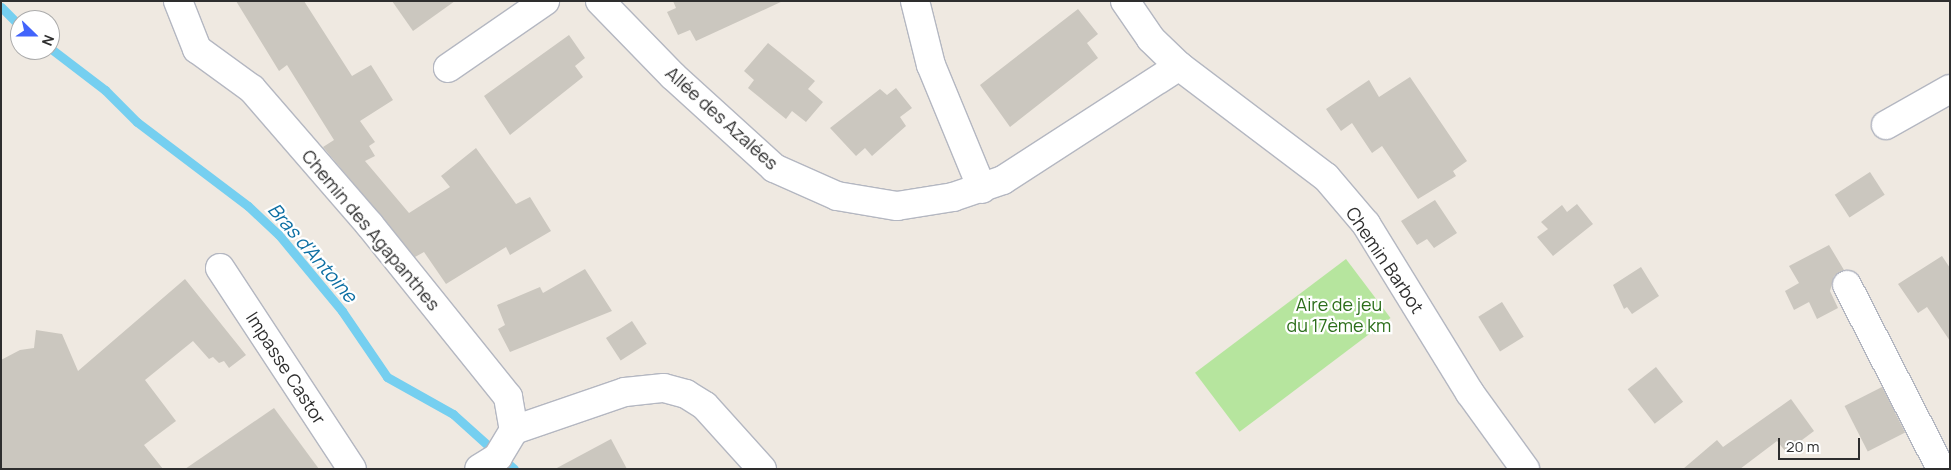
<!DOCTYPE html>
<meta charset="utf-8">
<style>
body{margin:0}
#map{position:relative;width:1951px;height:470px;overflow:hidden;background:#efe9e1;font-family:Manrope,sans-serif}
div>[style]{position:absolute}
.green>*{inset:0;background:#b6e59e;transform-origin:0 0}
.stream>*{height:9px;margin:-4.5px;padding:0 4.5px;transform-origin:4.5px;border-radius:4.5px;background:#75cff0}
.building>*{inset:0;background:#cbc7bf;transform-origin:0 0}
.roads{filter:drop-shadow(1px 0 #b4b7c1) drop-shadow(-1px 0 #b4b7c1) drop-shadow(0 1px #b4b7c1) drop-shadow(0 -1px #b4b7c1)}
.minor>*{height:28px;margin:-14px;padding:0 14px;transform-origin:14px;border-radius:14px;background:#fff}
span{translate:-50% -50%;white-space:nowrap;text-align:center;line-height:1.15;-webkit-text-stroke:4.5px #fff;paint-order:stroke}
.street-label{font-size:18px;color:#2e2e2e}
.park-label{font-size:18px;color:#2c6e1b}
.water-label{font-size:19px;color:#0d6fa3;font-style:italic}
.frame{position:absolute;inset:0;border:2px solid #2e2e2e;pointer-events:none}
.north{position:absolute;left:10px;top:10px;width:50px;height:50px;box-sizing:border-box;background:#fff;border:1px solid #ababab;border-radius:50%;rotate:112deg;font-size:14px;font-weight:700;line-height:20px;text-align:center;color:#2e2e2e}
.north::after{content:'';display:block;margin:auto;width:18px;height:22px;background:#4264fb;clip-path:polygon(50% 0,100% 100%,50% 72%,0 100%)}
.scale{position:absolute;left:1778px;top:438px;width:82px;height:22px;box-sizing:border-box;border:2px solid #2e2e2e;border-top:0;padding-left:6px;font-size:15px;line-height:18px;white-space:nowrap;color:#2e2e2e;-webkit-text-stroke:4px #fff;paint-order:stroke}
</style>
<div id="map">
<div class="green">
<div style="left:1346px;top:259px;width:74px;height:189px;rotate:53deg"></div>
</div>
<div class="stream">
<div style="left:1px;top:7px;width:27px;rotate:45deg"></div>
<div style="left:50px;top:48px;width:69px;rotate:37.4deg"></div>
<div style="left:105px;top:90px;width:45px;rotate:45deg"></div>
<div style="left:137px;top:122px;width:139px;rotate:37.1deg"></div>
<div style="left:248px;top:206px;width:42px;rotate:43.1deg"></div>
<div style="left:279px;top:235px;width:99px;rotate:50.3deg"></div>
<div style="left:342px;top:311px;width:80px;rotate:55.7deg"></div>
<div style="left:387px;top:377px;width:76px;rotate:29.3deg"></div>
<div style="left:453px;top:414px;width:82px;rotate:42deg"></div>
</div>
<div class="building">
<div style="clip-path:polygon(236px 1px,304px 1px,352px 76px,371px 65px,393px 100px,360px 121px,375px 142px,369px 146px,375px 156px,365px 161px,409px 213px,450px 187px,441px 176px,476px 148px,516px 204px,530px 197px,551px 231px,510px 255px,506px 247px,446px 284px,424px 252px,415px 257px,323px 147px,334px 140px,287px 65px,279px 71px)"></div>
<div style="clip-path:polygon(392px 1px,455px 1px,413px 31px)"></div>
<div style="clip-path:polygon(673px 1px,783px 1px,696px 41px,690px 30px,678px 35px,667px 12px,676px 8px)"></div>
<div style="clip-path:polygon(1078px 9px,1098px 34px,1087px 43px,1098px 58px,1010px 127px,980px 85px)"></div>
<div style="clip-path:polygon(569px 35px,585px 58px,575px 66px,583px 77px,510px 135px,484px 96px)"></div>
<div style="clip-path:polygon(768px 43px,815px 81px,808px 89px,823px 102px,806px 122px,792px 111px,786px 119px,748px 88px,754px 80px,744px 71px)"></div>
<div style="clip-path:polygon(1410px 77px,1467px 161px,1453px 171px,1456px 176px,1418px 199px,1382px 146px,1372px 153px,1352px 123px,1341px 131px,1326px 109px,1369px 80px,1379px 97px)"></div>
<div style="clip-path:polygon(896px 88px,912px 108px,900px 117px,906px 126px,872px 156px,865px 148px,856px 156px,830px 128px,880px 89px,887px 95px)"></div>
<div style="left:1870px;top:172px;width:27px;height:42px;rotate:57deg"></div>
<div style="clip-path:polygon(1435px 200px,1457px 233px,1434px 248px,1427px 239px,1417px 245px,1401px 221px)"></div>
<div style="clip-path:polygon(1577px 204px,1593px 224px,1553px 256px,1537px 237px,1548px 229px,1541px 222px,1562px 205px,1567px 212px)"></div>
<div style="clip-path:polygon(1829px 245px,1844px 270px,1834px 276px,1830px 291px,1838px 308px,1817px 319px,1809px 302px,1794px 310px,1785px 291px,1799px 283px,1789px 266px)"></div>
<div style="clip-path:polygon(1942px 256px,1950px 268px,1950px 341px,1927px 307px,1918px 313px,1898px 284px)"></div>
<div style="clip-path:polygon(1641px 267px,1659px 296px,1632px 314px,1627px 307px,1624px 309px,1613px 285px)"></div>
<div style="clip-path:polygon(585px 269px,612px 311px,510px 352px,498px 329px,505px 325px,497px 305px,540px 287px,543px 293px)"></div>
<div style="clip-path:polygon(185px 279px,246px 355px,229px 368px,224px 361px,219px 363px,213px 357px,209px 359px,193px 341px,145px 380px,176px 421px,144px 445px,163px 469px,1px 469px,1px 360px,20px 350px,34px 348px,36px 330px,62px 334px,78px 371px)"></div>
<div style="left:1502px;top:302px;width:41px;height:28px;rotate:58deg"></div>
<div style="left:632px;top:321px;width:27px;height:31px;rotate:57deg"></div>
<div style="left:1656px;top:367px;width:44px;height:36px;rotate:52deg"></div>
<div style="left:1882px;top:387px;width:51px;height:42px;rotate:63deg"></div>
<div style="clip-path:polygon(1791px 399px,1814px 431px,1786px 452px,1777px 441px,1740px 469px,1683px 469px,1717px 440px,1723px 447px)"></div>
<div style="clip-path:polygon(274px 408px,319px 469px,185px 469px)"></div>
<div style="clip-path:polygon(611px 439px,627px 469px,555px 469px)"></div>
</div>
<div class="roads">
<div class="minor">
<div style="left:178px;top:1px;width:52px;rotate:68.4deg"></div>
<div style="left:197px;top:49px;width:68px;rotate:36deg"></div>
<div style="left:252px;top:89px;width:179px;rotate:49.1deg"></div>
<div style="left:369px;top:224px;width:222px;rotate:51.2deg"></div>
<div style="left:508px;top:397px;width:34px;rotate:80deg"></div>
<div style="left:514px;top:430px;width:31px;rotate:121deg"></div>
<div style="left:498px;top:457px;width:22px;rotate:148deg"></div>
<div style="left:600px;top:1px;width:105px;rotate:45.8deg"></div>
<div style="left:673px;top:76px;width:137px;rotate:42.3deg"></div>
<div style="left:774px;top:168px;width:69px;rotate:24deg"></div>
<div style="left:837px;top:196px;width:61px;rotate:9.5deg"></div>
<div style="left:897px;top:206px;width:57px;rotate:-9.1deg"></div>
<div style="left:953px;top:197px;width:53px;rotate:-18.8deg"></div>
<div style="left:1003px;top:180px;width:210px;rotate:-32.9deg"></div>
<div style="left:915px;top:1px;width:66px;rotate:76deg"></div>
<div style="left:931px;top:65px;width:134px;rotate:67.6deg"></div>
<div style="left:1125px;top:1px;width:46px;rotate:55.6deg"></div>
<div style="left:1151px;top:39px;width:39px;rotate:44deg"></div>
<div style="left:1179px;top:66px;width:184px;rotate:37.1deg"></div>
<div style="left:1326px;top:177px;width:62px;rotate:49.6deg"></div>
<div style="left:1366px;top:224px;width:198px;rotate:58.4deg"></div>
<div style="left:1470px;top:393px;width:94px;rotate:54.1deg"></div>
<div style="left:448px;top:68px;width:118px;rotate:-34.6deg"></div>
<div style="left:1886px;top:125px;width:73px;rotate:-29.4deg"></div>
<div style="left:220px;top:268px;width:240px;rotate:56.7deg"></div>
<div style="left:1847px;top:285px;width:207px;rotate:62.9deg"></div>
<div style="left:514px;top:430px;width:117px;rotate:-18.9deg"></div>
<div style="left:625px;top:392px;width:39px;rotate:-6deg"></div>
<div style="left:664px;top:388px;width:23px;rotate:15deg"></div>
<div style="left:686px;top:394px;width:22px;rotate:32deg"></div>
<div style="left:705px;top:406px;width:85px;rotate:47.9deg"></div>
</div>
</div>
<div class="street-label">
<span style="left:722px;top:118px;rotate:42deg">Allée des Azalées</span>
<span style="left:371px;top:230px;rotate:50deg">Chemin des Agapanthes</span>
<span style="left:1385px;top:260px;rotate:56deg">Chemin Barbot</span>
<span style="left:286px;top:368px;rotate:57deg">Impasse Castor</span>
</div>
<div class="park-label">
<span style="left:1339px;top:315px">Aire de jeu<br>du 17ème km</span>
</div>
<div class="water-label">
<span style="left:312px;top:253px;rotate:49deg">Bras d'Antoine</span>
</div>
<div class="frame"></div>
<div class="north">N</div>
<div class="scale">20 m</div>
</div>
